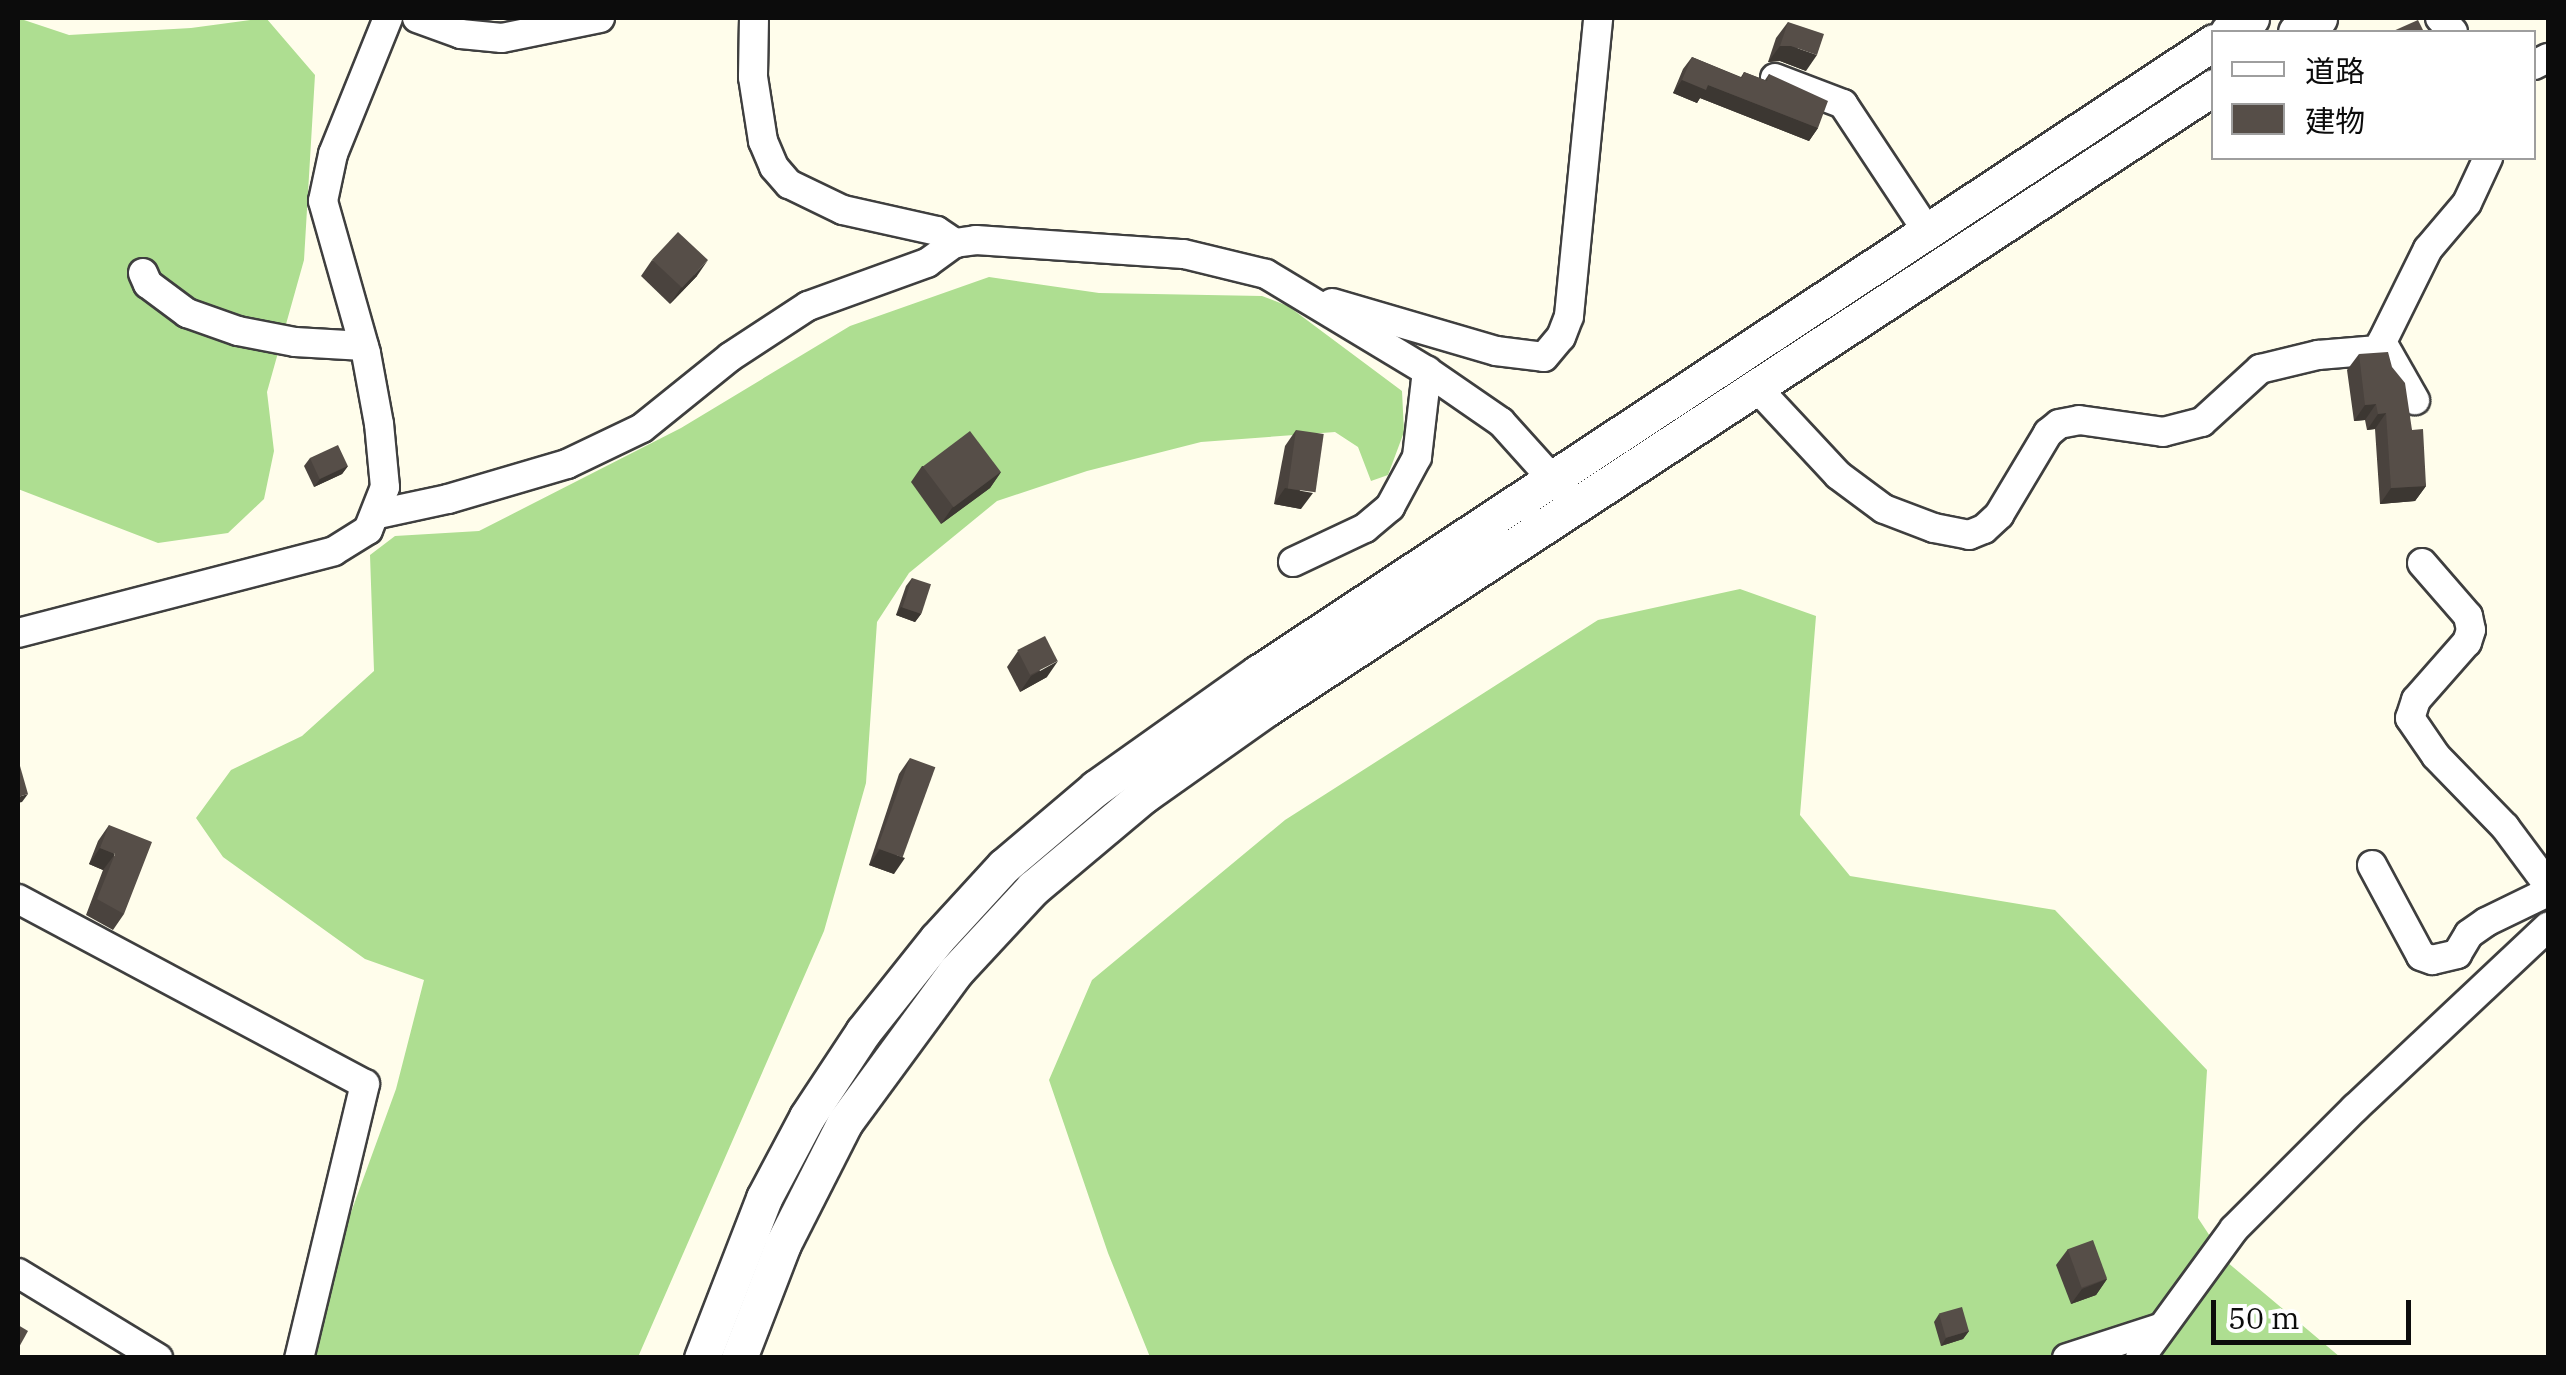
<!DOCTYPE html>
<meta charset="utf-8">
<style>
body{margin:0}
#map{position:relative;width:2566px;height:1375px;overflow:hidden;background:#fffdeb;font-family:"IBM Plex Serif","Noto Sans JP",serif}
div>[style]{position:absolute}
.forest>*{inset:0;background:#aede91}
.roads{filter:drop-shadow(2px 0 #3f3f3f) drop-shadow(-2px 0 #3f3f3f) drop-shadow(0 2px #3f3f3f) drop-shadow(0 -2px #3f3f3f)}
.minor>*{height:28px;margin:-14px;padding:0 14px;transform-origin:14px;border-radius:14px;background:#fff}
.tertiary>*{height:35px;margin:-17.5px;padding:0 17.5px;transform-origin:17.5px;border-radius:17.5px;background:#fff}
.wall>*{inset:0;background:#4a433e}
.shaded-wall>*{inset:0;background:#3c3732}
.building>*{inset:0;background:#564e48;transform-origin:0 0}
span{translate:-50% -50%;white-space:nowrap;text-align:center;line-height:1.15;-webkit-text-stroke:10px #fff;paint-order:stroke}
.frame{position:absolute;inset:0;border:20px solid #0c0c0c;pointer-events:none}
.legend{position:absolute;left:2211px;top:30px;width:325px;height:130px;box-sizing:border-box;background:#fff;border:2px solid #9e9e9e;margin:0;padding:12px 18px;list-style:none;font-size:30px;color:#0c0c0c}
.legend li{display:flex;align-items:center;gap:20px;height:50px}
.legend b{width:50px;border:2px solid #9e9e9e}
.scale{position:absolute;left:2211px;top:1300px;width:200px;height:45px;box-sizing:border-box;border:5px solid #0c0c0c;border-top:0;padding-left:12px;font-size:30px;line-height:35px;white-space:nowrap;color:#0c0c0c;-webkit-text-stroke:8px #fff;paint-order:stroke}
</style>
<div id="map">
<div class="forest">
<div style="clip-path:polygon(18px 18px,69px 35px,191px 28px,266px 18px,315px 75px,304px 260px,267px 392px,274px 451px,264px 499px,228px 533px,158px 543px,18px 489px)"></div>
<div style="clip-path:polygon(989px 277px,1099px 293px,1262px 296px,1288px 306px,1402px 391px,1404px 432px,1388px 475px,1371px 481px,1358px 447px,1335px 432px,1294px 435px,1201px 442px,1087px 471px,997px 501px,909px 573px,877px 622px,866px 783px,824px 931px,638px 1357px,288px 1357px,338px 1248px,396px 1089px,424px 980px,365px 959px,223px 857px,196px 818px,231px 770px,302px 736px,374px 671px,370px 555px,395px 536px,479px 531px,681px 428px,850px 326px)"></div>
<div style="clip-path:polygon(1740px 589px,1816px 616px,1800px 815px,1850px 876px,2055px 910px,2207px 1070px,2198px 1218px,2227px 1262px,2340px 1357px,1150px 1357px,1108px 1253px,1049px 1080px,1092px 980px,1285px 820px,1598px 620px)"></div>
</div>
<div class="roads">
<div class="minor">
<div style="left:417px;top:18px;width:47px;rotate:20deg"></div>
<div style="left:461px;top:34px;width:41px;rotate:5.6deg"></div>
<div style="left:502px;top:38px;width:100px;rotate:-11.5deg"></div>
<div style="left:754px;top:18px;width:59px;rotate:91deg"></div>
<div style="left:753px;top:77px;width:65px;rotate:81.1deg"></div>
<div style="left:763px;top:141px;width:28px;rotate:67deg"></div>
<div style="left:774px;top:167px;width:23px;rotate:49deg"></div>
<div style="left:789px;top:184px;width:60px;rotate:25.7deg"></div>
<div style="left:843px;top:210px;width:96px;rotate:12.6deg"></div>
<div style="left:937px;top:231px;width:22px;rotate:34deg"></div>
<div style="left:2440px;top:18px;width:19px;rotate:47deg"></div>
<div style="left:2534px;top:65px;width:16px;rotate:-27deg"></div>
<div style="left:1775px;top:78px;width:73px;rotate:20.9deg"></div>
<div style="left:1843px;top:104px;width:152px;rotate:56.5deg"></div>
<div style="left:143px;top:273px;width:12px;rotate:66deg"></div>
<div style="left:148px;top:284px;width:49px;rotate:36.6deg"></div>
<div style="left:187px;top:313px;width:54px;rotate:19.4deg"></div>
<div style="left:238px;top:331px;width:58px;rotate:10.9deg"></div>
<div style="left:295px;top:342px;width:69px;rotate:3.3deg"></div>
<div style="left:1332px;top:303px;width:171px;rotate:16.3deg"></div>
<div style="left:1496px;top:351px;width:48px;rotate:7.1deg"></div>
<div style="left:1544px;top:357px;width:26px;rotate:-50deg"></div>
<div style="left:1561px;top:337px;width:22px;rotate:-69deg"></div>
<div style="left:1569px;top:316px;width:299px;rotate:-84.4deg"></div>
<div style="left:2382px;top:342px;width:67px;rotate:60.4deg"></div>
<div style="left:1757px;top:388px;width:119px;rotate:47deg"></div>
<div style="left:1838px;top:475px;width:57px;rotate:36.5deg"></div>
<div style="left:1884px;top:509px;width:53px;rotate:20.8deg"></div>
<div style="left:1934px;top:528px;width:36px;rotate:11deg"></div>
<div style="left:1969px;top:535px;width:16px;rotate:-22deg"></div>
<div style="left:1984px;top:529px;width:21px;rotate:-43deg"></div>
<div style="left:1999px;top:515px;width:96px;rotate:-59.1deg"></div>
<div style="left:2048px;top:433px;width:14px;rotate:-39deg"></div>
<div style="left:2059px;top:424px;width:20px;rotate:-11deg"></div>
<div style="left:2079px;top:420px;width:85px;rotate:8.1deg"></div>
<div style="left:2163px;top:432px;width:40px;rotate:-14.4deg"></div>
<div style="left:2202px;top:422px;width:79px;rotate:-42.4deg"></div>
<div style="left:2260px;top:369px;width:60px;rotate:-13.6deg"></div>
<div style="left:2318px;top:355px;width:60px;rotate:-4.8deg"></div>
<div style="left:2378px;top:350px;width:113px;rotate:-63.7deg"></div>
<div style="left:2428px;top:249px;width:60px;rotate:-49.7deg"></div>
<div style="left:2467px;top:203px;width:50px;rotate:-65deg"></div>
<div style="left:378px;top:514px;width:72px;rotate:-12.1deg"></div>
<div style="left:448px;top:499px;width:124px;rotate:-16.4deg"></div>
<div style="left:567px;top:464px;width:83px;rotate:-25.6deg"></div>
<div style="left:642px;top:428px;width:113px;rotate:-38.9deg"></div>
<div style="left:730px;top:357px;width:93px;rotate:-33.2deg"></div>
<div style="left:808px;top:306px;width:127px;rotate:-19.9deg"></div>
<div style="left:927px;top:263px;width:34px;rotate:-36deg"></div>
<div style="left:955px;top:243px;width:21px;rotate:-8deg"></div>
<div style="left:976px;top:240px;width:208px;rotate:3.9deg"></div>
<div style="left:1184px;top:254px;width:84px;rotate:13.7deg"></div>
<div style="left:1266px;top:274px;width:188px;rotate:31.1deg"></div>
<div style="left:1427px;top:371px;width:90px;rotate:34.6deg"></div>
<div style="left:1501px;top:422px;width:94px;rotate:48deg"></div>
<div style="left:1293px;top:562px;width:80px;rotate:-25.3deg"></div>
<div style="left:1365px;top:528px;width:33px;rotate:-40deg"></div>
<div style="left:1390px;top:507px;width:57px;rotate:-61.6deg"></div>
<div style="left:1417px;top:457px;width:87px;rotate:-83.4deg"></div>
<div style="left:2422px;top:563px;width:70px;rotate:49deg"></div>
<div style="left:2468px;top:616px;width:14px;rotate:78deg"></div>
<div style="left:2471px;top:630px;width:13px;rotate:108deg"></div>
<div style="left:2467px;top:642px;width:77px;rotate:131.3deg"></div>
<div style="left:2416px;top:700px;width:19px;rotate:108deg"></div>
<div style="left:2410px;top:718px;width:46px;rotate:55.6deg"></div>
<div style="left:2436px;top:756px;width:99px;rotate:45.8deg"></div>
<div style="left:2505px;top:827px;width:72px;rotate:53.4deg"></div>
<div style="left:18px;top:633px;width:326px;rotate:-14.5deg"></div>
<div style="left:334px;top:551px;width:40px;rotate:-32deg"></div>
<div style="left:368px;top:530px;width:46px;rotate:-68.4deg"></div>
<div style="left:385px;top:487px;width:63px;rotate:-95.4deg"></div>
<div style="left:379px;top:424px;width:72px;rotate:-100.4deg"></div>
<div style="left:366px;top:353px;width:158px;rotate:-105.8deg"></div>
<div style="left:323px;top:201px;width:48px;rotate:-78deg"></div>
<div style="left:333px;top:154px;width:147px;rotate:-68deg"></div>
<div style="left:2372px;top:865px;width:103px;rotate:61.7deg"></div>
<div style="left:2421px;top:956px;width:12px;rotate:20deg"></div>
<div style="left:2432px;top:960px;width:26px;rotate:-13deg"></div>
<div style="left:2457px;top:954px;width:23px;rotate:-59deg"></div>
<div style="left:2469px;top:934px;width:21px;rotate:-35deg"></div>
<div style="left:2486px;top:922px;width:69px;rotate:-25.8deg"></div>
<div style="left:18px;top:899px;width:393px;rotate:28.1deg"></div>
<div style="left:365px;top:1084px;width:282px;rotate:103.5deg"></div>
<div style="left:18px;top:1273px;width:164px;rotate:31.3deg"></div>
<div style="left:2067px;top:1358px;width:98px;rotate:-17.9deg"></div>
<div style="left:2140px;top:1358px;width:160px;rotate:-53.9deg"></div>
<div style="left:2234px;top:1229px;width:171px;rotate:-45deg"></div>
<div style="left:2355px;top:1108px;width:265px;rotate:-43.2deg"></div>
</div>
<div class="tertiary">
<div style="left:2228px;top:32px;width:27px;rotate:-31deg"></div>
<div style="left:2296px;top:32px;width:27px;rotate:-31deg"></div>
<div style="left:702px;top:1358px;width:172px;rotate:-68.8deg"></div>
<div style="left:764px;top:1198px;width:92px;rotate:-62deg"></div>
<div style="left:807px;top:1117px;width:102px;rotate:-56.6deg"></div>
<div style="left:863px;top:1032px;width:119px;rotate:-51.5deg"></div>
<div style="left:937px;top:939px;width:99px;rotate:-47.5deg"></div>
<div style="left:1004px;top:866px;width:121px;rotate:-40.3deg"></div>
<div style="left:1096px;top:788px;width:199px;rotate:-35.4deg"></div>
<div style="left:1258px;top:673px;width:1145px;rotate:-33.43deg"></div>
<div style="left:739px;top:1358px;width:122px;rotate:-68.9deg"></div>
<div style="left:783px;top:1244px;width:137px;rotate:-63.1deg"></div>
<div style="left:845px;top:1122px;width:186px;rotate:-53.7deg"></div>
<div style="left:955px;top:972px;width:115px;rotate:-47.1deg"></div>
<div style="left:1033px;top:888px;width:145px;rotate:-40deg"></div>
<div style="left:1144px;top:795px;width:147px;rotate:-35.3deg"></div>
<div style="left:1264px;top:710px;width:1136px;rotate:-33.26deg"></div>
</div>
</div>
<div class="wall">
<div style="clip-path:polygon(1788px 22px,1806px 71px,1780px 61px,1768px 62px,1776px 38px)"></div>
<div style="clip-path:polygon(1692px 57px,1741px 77px,1744px 72px,1765px 80px,1769px 74px,1818px 128px,1809px 141px,1700px 98px,1697px 103px,1673px 93px,1683px 69px)"></div>
<div style="clip-path:polygon(652px 260px,697px 276px,670px 304px,641px 276px)"></div>
<div style="clip-path:polygon(2359px 354px,2412px 430px,2426px 486px,2415px 501px,2380px 504px,2375px 429px,2367px 430px,2365px 420px,2354px 421px,2347px 370px)"></div>
<div style="clip-path:polygon(1296px 430px,1301px 509px,1274px 504px,1285px 446px)"></div>
<div style="clip-path:polygon(310px 458px,348px 466px,342px 474px,314px 487px,304px 466px)"></div>
<div style="clip-path:polygon(922px 466px,1001px 472px,990px 488px,941px 524px,911px 482px)"></div>
<div style="clip-path:polygon(912px 578px,921px 614px,915px 622px,896px 615px,906px 586px)"></div>
<div style="clip-path:polygon(1018px 651px,1047px 677px,1020px 692px,1007px 667px)"></div>
<div style="clip-path:polygon(910px 758px,894px 874px,869px 865px,899px 774px)"></div>
<div style="clip-path:polygon(109px 825px,124px 914px,113px 930px,86px 915px,103px 870px,89px 864px,98px 841px)"></div>
<div style="clip-path:polygon(2068px 1249px,2107px 1279px,2096px 1295px,2071px 1304px,2056px 1265px)"></div>
<div style="clip-path:polygon(1939px 1314px,1969px 1331px,1963px 1339px,1941px 1346px,1934px 1322px)"></div>
</div>
<div class="shaded-wall">
<div style="clip-path:polygon(1780px 46px,1791px 46px,1817px 55px,1806px 71px,1780px 61px,1768px 62px)"></div>
<div style="clip-path:polygon(1682px 80px,1708px 85px,1818px 128px,1809px 141px,1700px 98px,1697px 103px,1673px 93px)"></div>
<div style="clip-path:polygon(708px 260px,697px 276px,670px 304px,681px 288px)"></div>
<div style="clip-path:polygon(2376px 404px,2365px 420px,2354px 421px,2365px 405px)"></div>
<div style="clip-path:polygon(2386px 413px,2375px 429px,2367px 430px,2378px 414px)"></div>
<div style="clip-path:polygon(348px 466px,342px 474px,314px 487px,320px 479px)"></div>
<div style="clip-path:polygon(1001px 472px,990px 488px,941px 524px,952px 508px)"></div>
<div style="clip-path:polygon(2426px 486px,2415px 501px,2380px 504px,2391px 488px)"></div>
<div style="clip-path:polygon(1285px 488px,1313px 493px,1301px 509px,1274px 504px)"></div>
<div style="clip-path:polygon(901px 607px,921px 614px,915px 622px,896px 615px)"></div>
<div style="clip-path:polygon(1058px 661px,1047px 677px,1020px 692px,1031px 676px)"></div>
<div style="clip-path:polygon(28px 794px,22px 802px,18px 803px,18px 797px)"></div>
<div style="clip-path:polygon(100px 848px,115px 854px,103px 870px,89px 864px)"></div>
<div style="clip-path:polygon(880px 849px,905px 858px,894px 874px,869px 865px)"></div>
<div style="clip-path:polygon(2107px 1279px,2096px 1295px,2071px 1304px,2082px 1289px)"></div>
<div style="clip-path:polygon(1969px 1331px,1963px 1339px,1941px 1346px,1946px 1338px)"></div>
</div>
<div class="building">
<div style="clip-path:polygon(2418px 20px,2424px 32px,2391px 32px)"></div>
<div style="clip-path:polygon(1788px 22px,1824px 34px,1817px 55px,1791px 46px,1780px 46px)"></div>
<div style="clip-path:polygon(1692px 57px,1742px 78px,1744px 72px,1767px 81px,1769px 74px,1828px 101px,1818px 128px,1708px 85px,1706px 90px,1682px 80px)"></div>
<div style="left:678px;top:232px;width:41px;height:38px;rotate:43deg"></div>
<div style="clip-path:polygon(2388px 352px,2392px 367px,2405px 383px,2412px 430px,2423px 429px,2426px 486px,2391px 488px,2386px 413px,2378px 414px,2376px 404px,2365px 405px,2359px 354px)"></div>
<div style="left:1296px;top:430px;width:28px;height:59px;rotate:8deg"></div>
<div style="left:970px;top:431px;width:51px;height:59px;rotate:53deg"></div>
<div style="left:338px;top:445px;width:23px;height:31px;rotate:65deg"></div>
<div style="left:912px;top:578px;width:20px;height:31px;rotate:18deg"></div>
<div style="left:1045px;top:636px;width:28px;height:31px;rotate:63deg"></div>
<div style="left:910px;top:758px;width:27px;height:96px;rotate:20deg"></div>
<div style="clip-path:polygon(18px 759px,28px 794px,18px 797px)"></div>
<div style="clip-path:polygon(109px 825px,152px 842px,124px 914px,97px 899px,115px 854px,100px 848px)"></div>
<div style="left:2093px;top:1240px;width:41px;height:27px;rotate:70deg"></div>
<div style="left:1962px;top:1307px;width:25px;height:24px;rotate:74deg"></div>
<div style="clip-path:polygon(18px 1325px,28px 1331px,18px 1349px)"></div>
</div>
<div class="frame"></div>
<ul class="legend">
<li><b style="height:12px;background:#fff"></b>道路</li>
<li><b style="height:28px;background:#564e48"></b>建物</li>
</ul>
<div class="scale">50 m</div>
</div>
